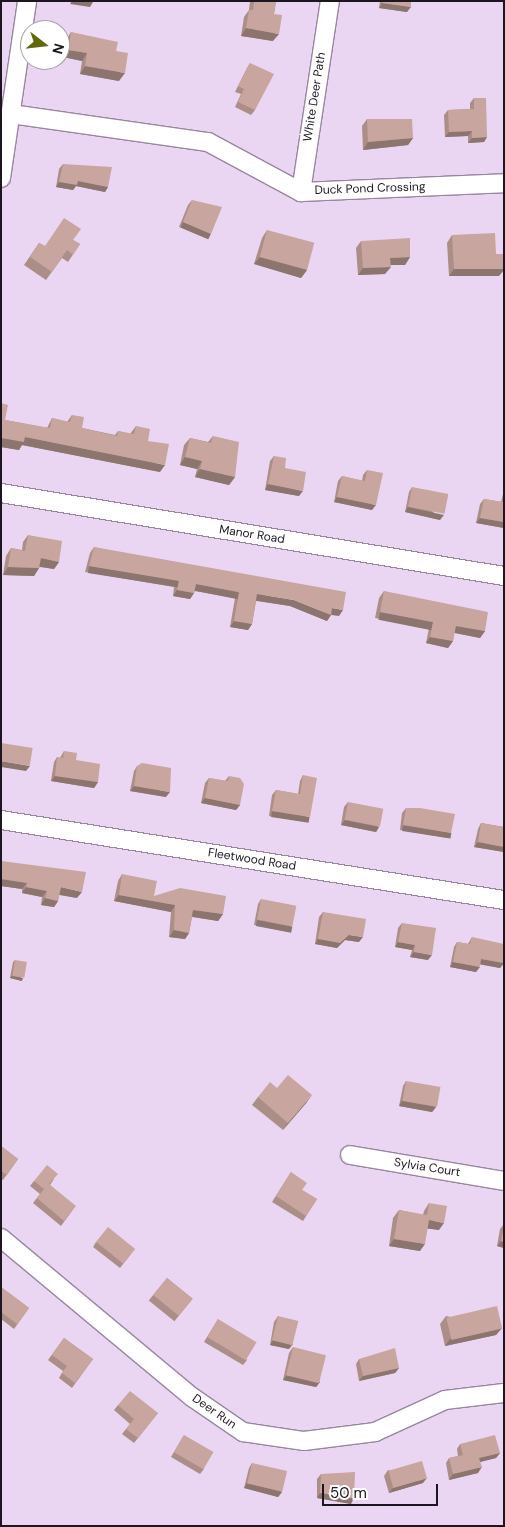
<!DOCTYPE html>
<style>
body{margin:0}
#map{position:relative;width:505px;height:1527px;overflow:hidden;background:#ead6f2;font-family:"DM Sans",sans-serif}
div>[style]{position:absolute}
.roads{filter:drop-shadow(1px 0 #98869f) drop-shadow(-1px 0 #98869f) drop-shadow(0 1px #98869f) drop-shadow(0 -1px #98869f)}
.minor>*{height:18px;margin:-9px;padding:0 9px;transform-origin:9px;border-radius:9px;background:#fff}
.wall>*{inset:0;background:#ac8e88;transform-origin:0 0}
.shaded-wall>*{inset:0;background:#8c746f;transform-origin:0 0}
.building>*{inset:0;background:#c8a59e;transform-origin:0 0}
span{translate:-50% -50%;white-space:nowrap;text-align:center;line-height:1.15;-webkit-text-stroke:4px #fff;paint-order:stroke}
.street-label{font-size:12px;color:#1d1620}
.frame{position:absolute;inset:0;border:2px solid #1d1620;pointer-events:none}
.north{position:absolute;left:20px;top:20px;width:50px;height:50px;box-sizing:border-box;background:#fff;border:1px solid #a5a2a6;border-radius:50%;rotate:106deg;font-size:14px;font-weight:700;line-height:20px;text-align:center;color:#1d1620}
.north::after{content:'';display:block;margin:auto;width:18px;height:22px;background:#626807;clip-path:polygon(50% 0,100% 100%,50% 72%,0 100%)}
.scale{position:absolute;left:322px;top:1484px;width:116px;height:22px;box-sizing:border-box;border:2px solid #1d1620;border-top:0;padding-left:6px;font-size:15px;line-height:18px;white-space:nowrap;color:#1d1620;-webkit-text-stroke:4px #fff;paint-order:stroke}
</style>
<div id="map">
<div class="roads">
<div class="minor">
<div style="left:11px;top:114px;width:199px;rotate:8.1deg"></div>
<div style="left:208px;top:142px;width:106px;rotate:28.3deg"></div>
<div style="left:301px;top:192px;width:203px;rotate:-2.5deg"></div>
<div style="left:1px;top:178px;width:179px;rotate:-81.6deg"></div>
<div style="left:301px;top:192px;width:193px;rotate:-81.4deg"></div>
<div style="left:1px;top:493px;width:510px;rotate:9.37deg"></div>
<div style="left:1px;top:820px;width:509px;rotate:9.04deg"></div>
<div style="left:350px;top:1155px;width:156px;rotate:9.6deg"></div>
<div style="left:1px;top:1238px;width:249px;rotate:39.8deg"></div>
<div style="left:192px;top:1397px;width:62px;rotate:34.5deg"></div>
<div style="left:243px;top:1432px;width:62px;rotate:8.4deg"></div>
<div style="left:304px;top:1441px;width:72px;rotate:-7.2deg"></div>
<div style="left:375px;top:1432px;width:77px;rotate:-24.6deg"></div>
<div style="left:445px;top:1400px;width:59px;rotate:-6.8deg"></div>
</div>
</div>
<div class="wall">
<div style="clip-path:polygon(250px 1px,276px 1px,274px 14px,273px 41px,241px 36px,244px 17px,249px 10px)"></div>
<div style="clip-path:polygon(380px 1px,411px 1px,407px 12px,379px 8px)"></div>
<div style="clip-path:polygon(71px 32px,116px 51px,119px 81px,80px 74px,82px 61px,63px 57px,66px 40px)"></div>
<div style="clip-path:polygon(250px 63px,255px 110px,251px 115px,235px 107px,241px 94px,235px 92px,247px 68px)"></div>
<div style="clip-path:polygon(474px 98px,487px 137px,484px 142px,468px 143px,468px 136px,445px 137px,444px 115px,448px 110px,470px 109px,470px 103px)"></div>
<div style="clip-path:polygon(367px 119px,413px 138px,408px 145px,363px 150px,362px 126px)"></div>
<div style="clip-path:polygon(63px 164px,108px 187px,105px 192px,76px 186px,73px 190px,56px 187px,59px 169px)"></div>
<div style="clip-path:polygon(192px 200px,211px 234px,208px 239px,179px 227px,188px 205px)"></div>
<div style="clip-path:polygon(267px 230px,307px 270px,301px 278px,254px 264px,262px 238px)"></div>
<div style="clip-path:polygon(452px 235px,496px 254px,499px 276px,449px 276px,447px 243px)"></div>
<div style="clip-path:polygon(73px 240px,80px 244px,68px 262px,62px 258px,46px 280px,24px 265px,39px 243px,45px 246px)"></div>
<div style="clip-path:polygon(361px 241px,410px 257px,405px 265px,391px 265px,385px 274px,358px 275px,356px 248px)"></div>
<div style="clip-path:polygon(1px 403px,5px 420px,47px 428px,52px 418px,67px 422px,72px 415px,82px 428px,115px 435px,118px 431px,130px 434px,136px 426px,148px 441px,160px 472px,22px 445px,19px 450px,1px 447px)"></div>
<div style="clip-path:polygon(213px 436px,235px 477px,229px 485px,195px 477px,197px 469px,180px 465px,184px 445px,190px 438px,208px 442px)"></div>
<div style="clip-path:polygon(274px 456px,285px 468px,299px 496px,265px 490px,270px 461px)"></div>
<div style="clip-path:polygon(367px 470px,372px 510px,334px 502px,338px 481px,342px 476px,362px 481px,363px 475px)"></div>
<div style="clip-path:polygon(412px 487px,440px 520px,405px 512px,409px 492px)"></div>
<div style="clip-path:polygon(504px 490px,504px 528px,476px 523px,480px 504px,484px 499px,501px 502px)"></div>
<div style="clip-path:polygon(28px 535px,59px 562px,54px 569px,40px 567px,39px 568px,34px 576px,3px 575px,6px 556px,11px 548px,22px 550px,23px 542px)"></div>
<div style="clip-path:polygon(94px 547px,339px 616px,331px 615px,327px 621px,290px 606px,256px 601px,252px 624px,248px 630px,230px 627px,235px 598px,195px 591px,194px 593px,190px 599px,173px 596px,174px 587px,85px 572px,90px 553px)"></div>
<div style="clip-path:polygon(384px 591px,485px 631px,480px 638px,454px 633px,453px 641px,448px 648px,426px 643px,429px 628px,375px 618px,379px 598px)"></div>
<div style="clip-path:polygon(64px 751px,98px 782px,94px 788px,51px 781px,54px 762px,57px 757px,60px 758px)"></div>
<div style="clip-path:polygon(137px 766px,166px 797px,130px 791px,134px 771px)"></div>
<div style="clip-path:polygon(303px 775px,307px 822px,269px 816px,272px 795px,276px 790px,298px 794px,300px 781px)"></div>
<div style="clip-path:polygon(229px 776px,240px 805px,236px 810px,201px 803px,205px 783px,209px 778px,225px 781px)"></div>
<div style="clip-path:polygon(348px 802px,379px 827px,376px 832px,341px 825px,344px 807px)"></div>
<div style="clip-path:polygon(406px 808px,448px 838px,400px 830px,402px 813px)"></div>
<div style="clip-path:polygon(481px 823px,504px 827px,504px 852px,474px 847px,478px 829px)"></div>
<div style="clip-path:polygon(1px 861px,77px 898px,59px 895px,58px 901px,54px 907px,41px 905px,42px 897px,22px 893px,22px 889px,1px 886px)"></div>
<div style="clip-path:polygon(122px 874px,154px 896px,223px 914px,218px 921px,192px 917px,189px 933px,185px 939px,169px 937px,171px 912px,114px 901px,118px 881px)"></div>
<div style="clip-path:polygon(261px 899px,292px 927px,289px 932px,254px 925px,258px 904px)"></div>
<div style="clip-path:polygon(323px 912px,359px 942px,345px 940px,337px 948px,315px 944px,319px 917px)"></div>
<div style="clip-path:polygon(402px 923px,428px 960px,410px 957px,412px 950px,395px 947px,398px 928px)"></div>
<div style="clip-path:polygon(472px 937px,504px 963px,500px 968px,480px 964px,476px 972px,450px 967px,454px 947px,457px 942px,468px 944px)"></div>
<div style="clip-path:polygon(15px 960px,22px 981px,10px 978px,13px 962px)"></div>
<div style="clip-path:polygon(406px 1081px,436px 1107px,432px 1112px,399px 1106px,403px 1086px)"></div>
<div style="clip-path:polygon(277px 1088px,307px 1102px,283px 1130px,252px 1105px,258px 1097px)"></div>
<div style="clip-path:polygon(1px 1146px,18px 1159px,3px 1180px,1px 1179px)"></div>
<div style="clip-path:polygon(291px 1172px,302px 1190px,317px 1199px,303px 1221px,272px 1202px)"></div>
<div style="clip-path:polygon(54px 1179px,50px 1185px,72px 1211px,61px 1226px,33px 1203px,40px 1194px,30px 1186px,34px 1181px)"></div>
<div style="clip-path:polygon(429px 1203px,439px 1230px,427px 1228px,420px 1251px,389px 1246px,393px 1218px,399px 1210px,423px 1215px,424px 1211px)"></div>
<div style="clip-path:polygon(504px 1224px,504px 1248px,497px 1246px,500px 1229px)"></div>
<div style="clip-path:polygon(96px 1242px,131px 1254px,120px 1268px,93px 1247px)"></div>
<div style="left:167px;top:1278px;width:33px;height:29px;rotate:39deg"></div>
<div style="clip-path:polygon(1px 1287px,29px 1308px,14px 1329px,1px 1319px)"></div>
<div style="clip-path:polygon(278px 1316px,289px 1349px,270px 1345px,274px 1322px)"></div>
<div style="clip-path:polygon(446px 1316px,502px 1328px,496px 1335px,445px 1346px,440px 1324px)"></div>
<div style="clip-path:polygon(218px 1319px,247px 1360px,243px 1365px,204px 1342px)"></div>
<div style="clip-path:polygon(64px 1338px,93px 1359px,72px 1388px,59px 1378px,63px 1371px,48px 1360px)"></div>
<div style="clip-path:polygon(293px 1347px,320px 1382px,316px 1387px,283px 1380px,289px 1353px)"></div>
<div style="clip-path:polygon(359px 1359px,399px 1368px,395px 1373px,359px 1381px,356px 1364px)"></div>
<div style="clip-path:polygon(118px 1405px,158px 1413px,134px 1443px,122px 1434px,130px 1424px,114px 1410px)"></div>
<div style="clip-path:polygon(184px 1435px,204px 1469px,200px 1474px,171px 1457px)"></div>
<div style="clip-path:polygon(460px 1444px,500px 1453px,496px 1458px,480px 1462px,478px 1473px,449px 1480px,446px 1463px,449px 1458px,458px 1456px,457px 1449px)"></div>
<div style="clip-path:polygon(252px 1463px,282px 1492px,278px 1497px,244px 1488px,249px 1468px)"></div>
<div style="clip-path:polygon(388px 1470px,423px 1483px,389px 1493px,384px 1476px)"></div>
<div style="clip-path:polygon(321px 1474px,351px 1504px,317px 1498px,317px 1479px)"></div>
</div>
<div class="shaded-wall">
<div style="clip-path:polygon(72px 1px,91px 1px,93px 2px,90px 7px,70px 4px)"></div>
<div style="clip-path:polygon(382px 3px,411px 7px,407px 12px,379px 8px)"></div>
<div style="clip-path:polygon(246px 28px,279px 34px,273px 41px,241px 36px)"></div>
<div style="clip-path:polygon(68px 50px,87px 53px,82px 61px,63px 57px)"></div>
<div style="clip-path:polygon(85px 66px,125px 73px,119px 81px,80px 74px)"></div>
<div style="clip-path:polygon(472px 131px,468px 136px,445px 137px,449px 132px)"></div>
<div style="clip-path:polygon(487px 137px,484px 142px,468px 143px,472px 138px)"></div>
<div style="clip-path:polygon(413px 138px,408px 145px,363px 150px,368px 142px)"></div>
<div style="clip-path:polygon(78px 181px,108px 187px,105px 192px,76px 186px,73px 190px,56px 187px,59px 182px)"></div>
<div style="left:183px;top:222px;width:30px;height:6px;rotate:23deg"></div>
<div style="clip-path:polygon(260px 257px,307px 270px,301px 278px,254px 264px)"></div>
<div style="clip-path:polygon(410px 257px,405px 265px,385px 265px,390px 258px)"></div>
<div style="clip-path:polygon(391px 267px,385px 274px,358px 275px,363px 268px)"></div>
<div style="clip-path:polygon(454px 269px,504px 269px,504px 270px,499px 276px,449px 276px)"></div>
<div style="clip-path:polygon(25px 437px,165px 465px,160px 472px,22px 445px,19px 450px,1px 447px,1px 438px)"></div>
<div style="clip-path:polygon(185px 457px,202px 461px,197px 469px,180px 465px)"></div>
<div style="clip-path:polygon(200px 469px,235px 477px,229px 485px,195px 477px)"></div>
<div style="clip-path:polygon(268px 484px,303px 491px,299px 496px,265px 490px)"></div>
<div style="clip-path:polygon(337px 497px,376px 505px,372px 510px,334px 502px)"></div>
<div style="clip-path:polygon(408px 507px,444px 515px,440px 520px,405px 512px)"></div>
<div style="clip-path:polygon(480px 518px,504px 522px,504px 528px,476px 523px)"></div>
<div style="clip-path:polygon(41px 558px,59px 562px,54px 569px,36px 566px)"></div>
<div style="left:89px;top:566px;width:91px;height:7px;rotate:9deg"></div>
<div style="clip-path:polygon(8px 567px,39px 568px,34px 576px,3px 575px)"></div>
<div style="left:196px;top:584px;width:44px;height:7px;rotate:11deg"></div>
<div style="clip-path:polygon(177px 590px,194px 593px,190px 599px,173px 596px)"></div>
<div style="clip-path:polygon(257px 594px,294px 600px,331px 615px,327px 621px,290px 606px,253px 600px)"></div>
<div style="clip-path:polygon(332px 608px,343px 610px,339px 616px,328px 614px)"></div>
<div style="left:380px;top:612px;width:54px;height:8px;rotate:11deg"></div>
<div style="clip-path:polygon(234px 621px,252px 624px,248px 630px,230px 627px)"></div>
<div style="clip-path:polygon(456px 626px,485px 631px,480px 638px,451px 632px)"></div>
<div style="clip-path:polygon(430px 637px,453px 641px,448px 648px,426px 643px)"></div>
<div style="clip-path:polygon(1px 761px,30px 766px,26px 771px,1px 767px)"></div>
<div style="clip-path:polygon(55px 776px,98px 782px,94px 788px,51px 781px)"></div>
<div style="clip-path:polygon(134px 786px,170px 792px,166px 797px,130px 791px)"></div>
<div style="clip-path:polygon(205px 798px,240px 805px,236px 810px,201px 803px)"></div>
<div style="left:272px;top:811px;width:38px;height:6px;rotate:9deg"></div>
<div style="clip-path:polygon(345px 820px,379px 827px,376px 832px,341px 825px)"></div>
<div style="left:403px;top:825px;width:49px;height:6px;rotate:9deg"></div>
<div style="clip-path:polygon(478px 842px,504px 847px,504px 852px,474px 847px)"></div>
<div style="clip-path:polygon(1px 879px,27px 883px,22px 889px,1px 886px)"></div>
<div style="clip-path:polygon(26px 887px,47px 891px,42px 897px,22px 893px)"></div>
<div style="clip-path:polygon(61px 887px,82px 892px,77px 898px,56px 894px)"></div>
<div style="clip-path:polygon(119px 895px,175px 905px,171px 912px,114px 901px)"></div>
<div style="clip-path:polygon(45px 898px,58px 901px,54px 907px,41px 905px)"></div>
<div style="clip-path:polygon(193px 910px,223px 914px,218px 921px,188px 916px)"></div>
<div style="left:257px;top:920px;width:36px;height:6px;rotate:11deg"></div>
<div style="clip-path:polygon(174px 930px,189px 933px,185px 939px,169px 937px)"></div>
<div style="clip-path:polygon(349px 935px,363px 937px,359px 942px,345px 940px,337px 948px,315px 944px,318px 939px)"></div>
<div style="clip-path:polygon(398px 942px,415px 945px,412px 950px,395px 947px)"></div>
<div style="clip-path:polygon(414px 952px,432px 955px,428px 960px,410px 957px)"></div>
<div style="clip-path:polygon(481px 959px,504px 963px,500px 968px,478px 964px)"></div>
<div style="clip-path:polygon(453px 962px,480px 967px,476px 972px,450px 967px)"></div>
<div style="clip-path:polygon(12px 976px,23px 978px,22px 981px,10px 978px)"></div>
<div style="clip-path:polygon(312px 1095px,307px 1102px,283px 1130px,288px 1123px)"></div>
<div style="clip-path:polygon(402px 1101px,436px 1107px,432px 1112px,399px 1106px)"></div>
<div style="clip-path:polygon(429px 1220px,444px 1223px,439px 1230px,423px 1228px)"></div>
<div style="clip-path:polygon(394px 1239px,425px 1244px,420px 1251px,389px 1246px)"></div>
<div style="clip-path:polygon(501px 1241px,504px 1242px,504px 1248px,497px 1246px)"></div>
<div style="clip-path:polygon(502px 1328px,496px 1335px,445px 1346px,450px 1339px)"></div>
<div style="clip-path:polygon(273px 1340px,293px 1344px,289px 1349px,270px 1345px)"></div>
<div style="clip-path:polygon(399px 1368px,395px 1373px,359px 1381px,363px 1376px)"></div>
<div style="clip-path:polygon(287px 1375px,320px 1382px,316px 1387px,283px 1380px)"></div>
<div style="clip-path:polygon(500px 1453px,496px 1458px,476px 1463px,479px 1458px)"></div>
<div style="clip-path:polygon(482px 1467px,478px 1473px,449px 1480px,453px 1474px)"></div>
<div style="clip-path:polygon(427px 1478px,423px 1483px,389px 1493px,393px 1488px)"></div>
<div style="clip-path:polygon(247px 1483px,282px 1492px,278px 1497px,244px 1488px)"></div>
<div style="clip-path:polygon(320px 1493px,354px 1498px,351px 1504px,317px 1498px)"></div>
</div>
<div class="building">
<div style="clip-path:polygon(254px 1px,276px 1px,274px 14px,282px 15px,279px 34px,246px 28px,249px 10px,253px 10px)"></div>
<div style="clip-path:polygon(383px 1px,411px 1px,411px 7px,382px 3px)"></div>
<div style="clip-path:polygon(71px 32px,118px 42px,116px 51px,128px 53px,125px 73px,85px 66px,87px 53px,68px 50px)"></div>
<div style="clip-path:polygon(250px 63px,274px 74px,255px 110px,238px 102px,244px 89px,238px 86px)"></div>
<div style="clip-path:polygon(474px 98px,486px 98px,487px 137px,472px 138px,472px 131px,449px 132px,448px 110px,474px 109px)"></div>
<div style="clip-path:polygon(367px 119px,412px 119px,413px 138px,368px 142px)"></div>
<div style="clip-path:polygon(63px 164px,112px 167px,108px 187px,78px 181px,77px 185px,59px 182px)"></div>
<div style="clip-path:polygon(192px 200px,222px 207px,211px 234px,183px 222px)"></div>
<div style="clip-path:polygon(64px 218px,81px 229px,73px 240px,80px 244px,73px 255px,67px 250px,52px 272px,30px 257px,39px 243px,45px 246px)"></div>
<div style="left:267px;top:230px;width:49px;height:28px;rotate:15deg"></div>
<div style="clip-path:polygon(495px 233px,496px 254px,503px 254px,504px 269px,454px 269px,452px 235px)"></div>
<div style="clip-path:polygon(410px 238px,410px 257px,390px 258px,391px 267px,363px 268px,361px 241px)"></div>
<div style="clip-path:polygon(1px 403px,8px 405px,5px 420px,50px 428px,52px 418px,70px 422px,72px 415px,84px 417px,82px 428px,117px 436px,118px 431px,134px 434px,136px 426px,150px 429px,148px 441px,169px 444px,165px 465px,25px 437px,24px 442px,1px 438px)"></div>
<div style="clip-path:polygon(213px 436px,239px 442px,235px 477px,200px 469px,202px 461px,185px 457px,190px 438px,211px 443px)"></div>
<div style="clip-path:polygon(274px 456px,286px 458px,285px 468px,306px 472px,303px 491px,268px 484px)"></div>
<div style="clip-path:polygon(367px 470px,383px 473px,376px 505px,337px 497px,342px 476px,365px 481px)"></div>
<div style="left:412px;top:487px;width:37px;height:20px;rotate:11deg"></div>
<div style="clip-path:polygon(484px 499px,504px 502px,504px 522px,480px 518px)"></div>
<div style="clip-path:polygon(28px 535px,62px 541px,59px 562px,41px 558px,39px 568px,8px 567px,11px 548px,25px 551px)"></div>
<div style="clip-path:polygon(94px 547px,346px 592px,343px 610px,332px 608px,331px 615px,294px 600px,257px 594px,252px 624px,234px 621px,239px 592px,196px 584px,194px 593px,177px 590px,179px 581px,89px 566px)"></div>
<div style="clip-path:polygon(384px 591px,488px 612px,485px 631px,456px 626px,453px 641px,430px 637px,433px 622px,380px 612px)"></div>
<div style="left:1px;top:743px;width:32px;height:18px;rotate:9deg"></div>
<div style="clip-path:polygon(64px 751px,77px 753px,76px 760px,100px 764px,98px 782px,55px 776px,57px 757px,63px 758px)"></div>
<div style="clip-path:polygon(142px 763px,171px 768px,170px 792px,134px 786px,137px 766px)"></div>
<div style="clip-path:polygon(303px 775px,317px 778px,310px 817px,272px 811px,276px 790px,300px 794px)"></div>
<div style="clip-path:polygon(229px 776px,240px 778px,244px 784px,240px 805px,205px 798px,209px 778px,228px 781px)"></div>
<div style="left:348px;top:802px;width:36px;height:18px;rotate:11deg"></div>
<div style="clip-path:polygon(406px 808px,420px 808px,455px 814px,451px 833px,403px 825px)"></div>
<div style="clip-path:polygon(481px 823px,504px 827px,504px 847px,478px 842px)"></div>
<div style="clip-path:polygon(1px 861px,86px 872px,82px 892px,61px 887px,58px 901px,45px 898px,47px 891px,26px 887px,27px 883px,1px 879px)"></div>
<div style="clip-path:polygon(122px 874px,157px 881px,154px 896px,180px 888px,226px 896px,223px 914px,193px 910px,189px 933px,174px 930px,175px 905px,119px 895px)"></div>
<div style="left:261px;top:899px;width:36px;height:21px;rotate:11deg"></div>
<div style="clip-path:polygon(323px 912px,366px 919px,363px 937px,349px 935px,340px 943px,318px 939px)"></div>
<div style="clip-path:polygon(402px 923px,436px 928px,432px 955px,414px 952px,415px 945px,398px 942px)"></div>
<div style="clip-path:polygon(472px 937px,504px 944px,504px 963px,481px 959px,480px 967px,453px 962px,457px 942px,470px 944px)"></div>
<div style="left:15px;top:960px;width:12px;height:16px;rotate:9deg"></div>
<div style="clip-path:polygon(288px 1075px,312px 1095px,288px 1123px,258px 1097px,270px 1082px,277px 1088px)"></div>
<div style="left:406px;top:1081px;width:35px;height:20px;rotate:10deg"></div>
<div style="clip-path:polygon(1px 1146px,18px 1159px,7px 1175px,1px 1171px)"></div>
<div style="clip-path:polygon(47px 1165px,58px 1174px,49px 1184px,76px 1206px,64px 1221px,37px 1198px,44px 1189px,34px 1181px)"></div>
<div style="clip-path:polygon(291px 1172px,307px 1183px,302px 1190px,317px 1199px,306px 1216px,276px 1196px)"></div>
<div style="clip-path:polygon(429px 1203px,447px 1206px,444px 1223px,429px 1220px,425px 1244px,394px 1239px,399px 1210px,427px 1215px)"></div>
<div style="clip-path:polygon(504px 1225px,504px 1242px,501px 1241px)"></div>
<div style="left:108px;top:1227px;width:35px;height:19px;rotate:39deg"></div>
<div style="left:167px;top:1278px;width:33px;height:22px;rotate:39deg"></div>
<div style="clip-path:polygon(1px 1287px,29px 1308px,17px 1324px,1px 1312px)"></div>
<div style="left:497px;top:1306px;width:23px;height:52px;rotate:77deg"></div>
<div style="left:278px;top:1316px;width:21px;height:25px;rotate:14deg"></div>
<div style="left:218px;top:1319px;width:45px;height:21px;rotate:31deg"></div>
<div style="clip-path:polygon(64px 1338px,93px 1359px,75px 1383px,62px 1373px,67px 1366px,52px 1355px)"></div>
<div style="left:293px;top:1347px;width:34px;height:29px;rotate:14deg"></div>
<div style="clip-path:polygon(395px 1348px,399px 1368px,363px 1376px,359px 1359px)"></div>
<div style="clip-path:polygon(130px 1391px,158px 1413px,138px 1438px,126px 1429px,134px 1419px,118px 1405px)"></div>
<div style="left:184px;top:1435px;width:34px;height:20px;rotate:30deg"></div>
<div style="clip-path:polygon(495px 1435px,500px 1453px,479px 1458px,482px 1467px,453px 1474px,449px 1458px,463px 1455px,460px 1444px)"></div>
<div style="left:422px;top:1461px;width:18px;height:35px;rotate:74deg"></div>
<div style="left:252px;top:1463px;width:36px;height:21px;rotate:13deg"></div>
<div style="clip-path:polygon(355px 1472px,354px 1498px,320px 1493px,321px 1474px)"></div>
</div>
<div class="street-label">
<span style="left:315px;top:97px;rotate:-81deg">White Deer Path</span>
<span style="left:370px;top:189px;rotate:-2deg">Duck Pond Crossing</span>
<span style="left:252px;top:535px;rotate:9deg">Manor Road</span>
<span style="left:252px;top:860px;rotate:9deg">Fleetwood Road</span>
<span style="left:427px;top:1168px;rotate:9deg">Sylvia Court</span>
<span style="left:214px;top:1412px;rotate:35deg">Deer Run</span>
</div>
<div class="frame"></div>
<div class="north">N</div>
<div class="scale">50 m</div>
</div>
